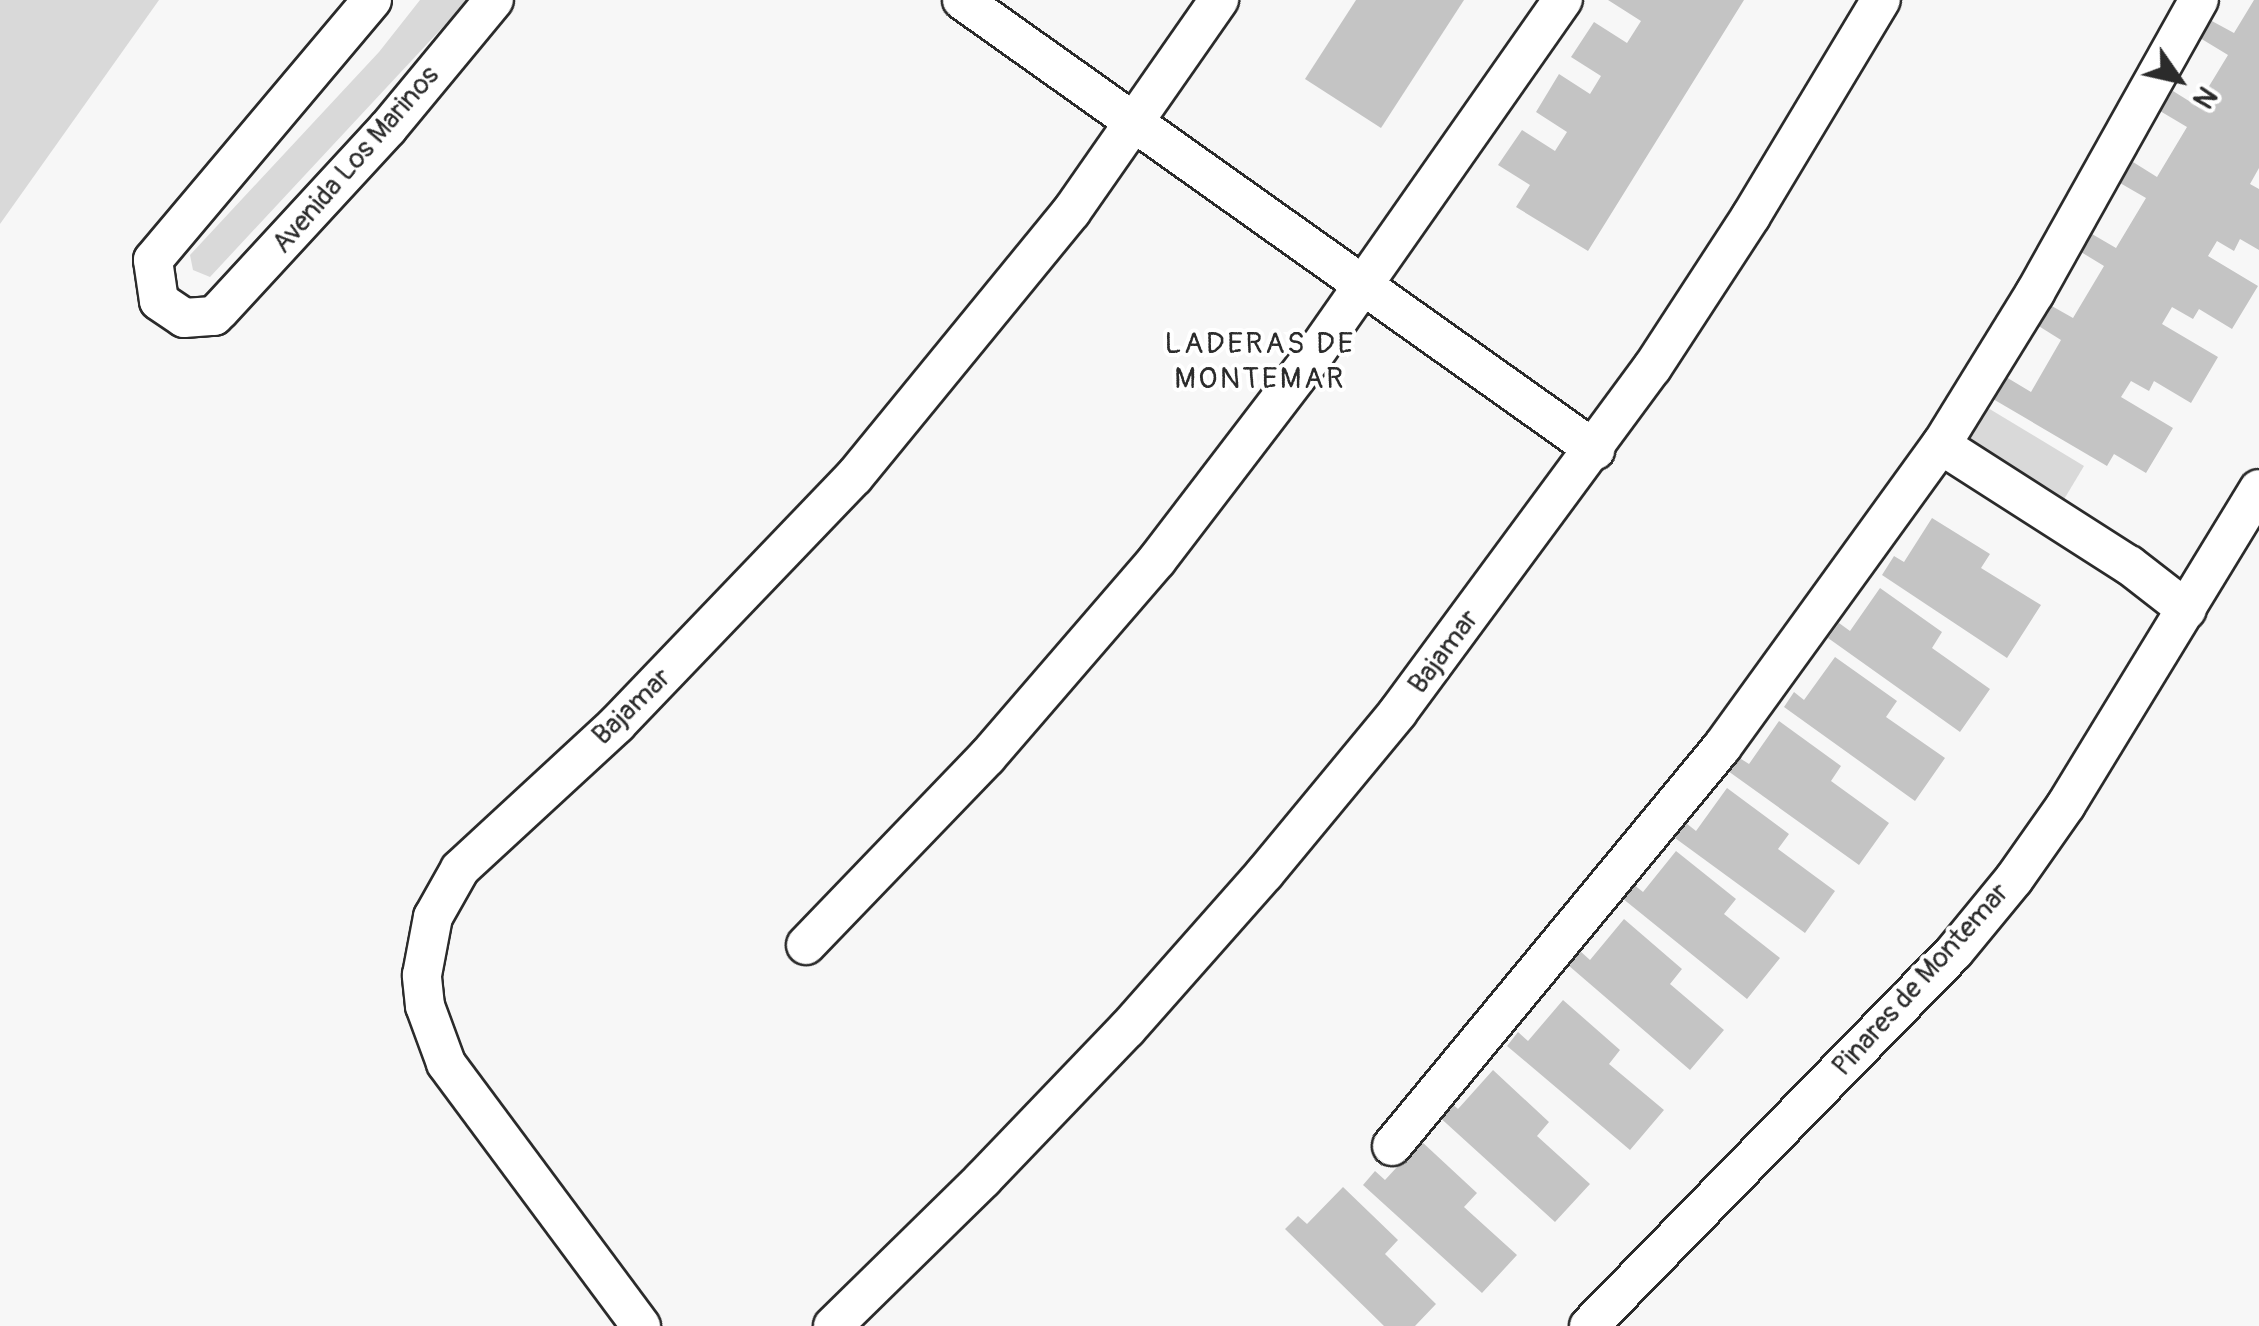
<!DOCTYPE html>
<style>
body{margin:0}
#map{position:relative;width:2259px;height:1326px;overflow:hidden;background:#f7f7f7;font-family:Pangolin,sans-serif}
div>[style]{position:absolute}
.green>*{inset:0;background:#d9d9d9}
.building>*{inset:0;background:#c4c4c4}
.roads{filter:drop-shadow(2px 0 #2b2b2b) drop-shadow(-2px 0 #2b2b2b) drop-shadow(0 2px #2b2b2b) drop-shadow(0 -2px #2b2b2b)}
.street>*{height:38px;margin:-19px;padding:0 19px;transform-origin:19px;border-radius:19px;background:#fff}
span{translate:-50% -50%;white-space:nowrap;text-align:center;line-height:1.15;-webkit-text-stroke:8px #fff;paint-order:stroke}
.street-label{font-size:28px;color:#2b2b2b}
.neighbourhood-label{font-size:30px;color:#2b2b2b;letter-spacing:2.5px}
.north{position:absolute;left:2129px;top:30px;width:100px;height:100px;-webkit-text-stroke:8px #fff;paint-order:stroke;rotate:124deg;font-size:28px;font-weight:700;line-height:40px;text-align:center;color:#2b2b2b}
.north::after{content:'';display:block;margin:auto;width:35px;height:45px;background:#2b2b2b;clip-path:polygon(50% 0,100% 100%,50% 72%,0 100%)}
</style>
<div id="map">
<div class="green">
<div style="clip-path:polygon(0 0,159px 0,0 224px)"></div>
<div style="clip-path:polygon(420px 0,468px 0,210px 277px,193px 270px,190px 255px,379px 52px)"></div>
<div style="clip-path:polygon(1983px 405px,2084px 466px,2060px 506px,1967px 449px,1964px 437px)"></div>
</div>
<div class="building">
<div style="clip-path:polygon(1356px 0,1464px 0,1381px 128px,1305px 79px)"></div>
<div style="clip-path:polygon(1608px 0,1744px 0,1588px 251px,1516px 207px,1530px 185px,1498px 165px,1522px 130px,1555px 151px,1567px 132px,1536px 112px,1559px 74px,1590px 94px,1601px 76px,1571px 57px,1594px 22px,1627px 43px,1641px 21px)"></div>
<div style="clip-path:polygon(2254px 0,2259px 0,2259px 168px,2250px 184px,2259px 189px,2259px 250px,2240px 239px,2234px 251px,2217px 241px,2208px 256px,2258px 286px,2232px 329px,2199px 309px,2193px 319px,2172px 307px,2162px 324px,2218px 357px,2191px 403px,2154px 381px,2149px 391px,2131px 381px,2121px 397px,2173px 428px,2146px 473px,2114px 454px,2107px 466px,1993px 399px,2006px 377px,2031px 392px,2061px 340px,2037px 325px,2050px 305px,2073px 318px,2104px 266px,2081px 252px,2092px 234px,2116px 248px,2146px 198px,2120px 183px,2133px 162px,2157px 177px,2187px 127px,2160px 111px,2173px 91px,2197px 106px,2228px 55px,2200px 38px,2210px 20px,2234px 33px)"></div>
<div style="clip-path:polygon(1932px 518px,1990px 554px,1981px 568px,2041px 605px,2007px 658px,1882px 575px,1894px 556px,1904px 562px)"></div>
<div style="clip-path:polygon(1880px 588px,1942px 632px,1932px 648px,1990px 689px,1960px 732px,1828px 638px,1839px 623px,1850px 631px)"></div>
<div style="clip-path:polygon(1835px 657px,1897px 701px,1886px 717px,1945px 758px,1915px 801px,1784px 707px,1794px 692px,1804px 700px)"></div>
<div style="clip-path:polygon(1779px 721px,1841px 766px,1831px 781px,1889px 823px,1859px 865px,1728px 771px,1738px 757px,1749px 764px)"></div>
<div style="clip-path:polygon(1727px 788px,1789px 834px,1778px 849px,1835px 891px,1805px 933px,1675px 838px,1686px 823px,1696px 831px)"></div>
<div style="clip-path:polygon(1676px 851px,1736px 899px,1724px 914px,1780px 958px,1747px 999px,1622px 898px,1633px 884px,1643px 892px)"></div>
<div style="clip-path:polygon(1624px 919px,1682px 969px,1670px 984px,1724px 1030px,1690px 1070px,1568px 965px,1580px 951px,1590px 960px)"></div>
<div style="clip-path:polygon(1563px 1000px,1620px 1050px,1609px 1064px,1664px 1110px,1630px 1150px,1507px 1046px,1518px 1032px,1528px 1041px)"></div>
<div style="clip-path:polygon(1493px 1070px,1549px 1122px,1537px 1136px,1590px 1184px,1555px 1222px,1436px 1114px,1448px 1100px,1458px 1109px)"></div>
<div style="clip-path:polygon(1421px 1141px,1477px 1193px,1464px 1207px,1517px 1255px,1482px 1293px,1363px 1185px,1375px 1171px,1385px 1180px)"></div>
<div style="clip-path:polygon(1343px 1187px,1398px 1240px,1385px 1254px,1436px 1304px,1415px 1326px,1384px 1326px,1285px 1229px,1298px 1216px,1307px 1224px)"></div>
</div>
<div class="roads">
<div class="street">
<div style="left:372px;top:0;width:340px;rotate:130.1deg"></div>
<div style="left:153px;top:260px;width:41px;rotate:81.7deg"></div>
<div style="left:159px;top:301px;width:30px;rotate:34deg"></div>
<div style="left:184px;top:318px;width:30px;rotate:-4deg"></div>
<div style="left:214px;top:316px;width:8px;rotate:-45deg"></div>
<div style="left:220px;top:310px;width:248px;rotate:-47.3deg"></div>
<div style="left:388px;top:128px;width:166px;rotate:-50.4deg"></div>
<div style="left:962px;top:0;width:777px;rotate:35.41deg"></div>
<div style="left:1941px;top:445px;width:223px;rotate:32.6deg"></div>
<div style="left:2129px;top:565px;width:73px;rotate:37.8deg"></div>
<div style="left:806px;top:945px;width:261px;rotate:-46.1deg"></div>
<div style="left:987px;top:757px;width:260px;rotate:-49.2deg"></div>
<div style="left:1157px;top:560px;width:258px;rotate:-52.6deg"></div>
<div style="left:1314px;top:355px;width:434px;rotate:-55deg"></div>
<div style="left:1392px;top:1146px;width:518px;rotate:-50.41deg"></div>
<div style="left:1722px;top:747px;width:373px;rotate:-54.1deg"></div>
<div style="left:1941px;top:445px;width:179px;rotate:-58.3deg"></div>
<div style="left:2035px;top:293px;width:336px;rotate:-60.8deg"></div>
<div style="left:641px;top:1326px;width:327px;rotate:-126.6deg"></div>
<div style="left:446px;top:1063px;width:61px;rotate:-110.2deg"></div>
<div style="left:425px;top:1006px;width:31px;rotate:-96deg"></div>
<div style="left:422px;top:975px;width:59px;rotate:-79.3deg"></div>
<div style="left:433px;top:917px;width:55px;rotate:-60.6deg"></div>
<div style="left:460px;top:869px;width:214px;rotate:-42.7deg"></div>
<div style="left:617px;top:724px;width:342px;rotate:-46.2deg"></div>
<div style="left:854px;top:477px;width:343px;rotate:-50.7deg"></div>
<div style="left:1071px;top:212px;width:259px;rotate:-55.1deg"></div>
<div style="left:833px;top:1326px;width:210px;rotate:-44.4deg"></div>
<div style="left:983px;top:1179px;width:208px;rotate:-46.2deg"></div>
<div style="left:1127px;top:1029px;width:208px;rotate:-48.5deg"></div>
<div style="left:1265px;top:873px;width:209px;rotate:-50.4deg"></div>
<div style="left:1398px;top:712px;width:428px;rotate:-53.6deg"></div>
<div style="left:1652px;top:368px;width:181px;rotate:-56.9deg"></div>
<div style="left:1751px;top:216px;width:252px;rotate:-59deg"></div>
<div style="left:1589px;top:1326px;width:523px;rotate:-45.7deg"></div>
<div style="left:1954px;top:952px;width:94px;rotate:-50.6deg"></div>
<div style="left:2014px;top:879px;width:90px;rotate:-54.9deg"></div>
<div style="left:2066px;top:805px;width:370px;rotate:-58.6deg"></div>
</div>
</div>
<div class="street-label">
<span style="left:356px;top:160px;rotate:-49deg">Avenida Los Marinos</span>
<span style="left:1444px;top:652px;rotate:-53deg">Bajamar</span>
<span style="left:632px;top:707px;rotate:-44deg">Bajamar</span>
<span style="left:1921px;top:980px;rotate:-48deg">Pinares de Montemar</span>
</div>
<div class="neighbourhood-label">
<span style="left:1260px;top:361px">LADERAS DE<br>MONTEMAR</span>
</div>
<div class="north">N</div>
</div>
